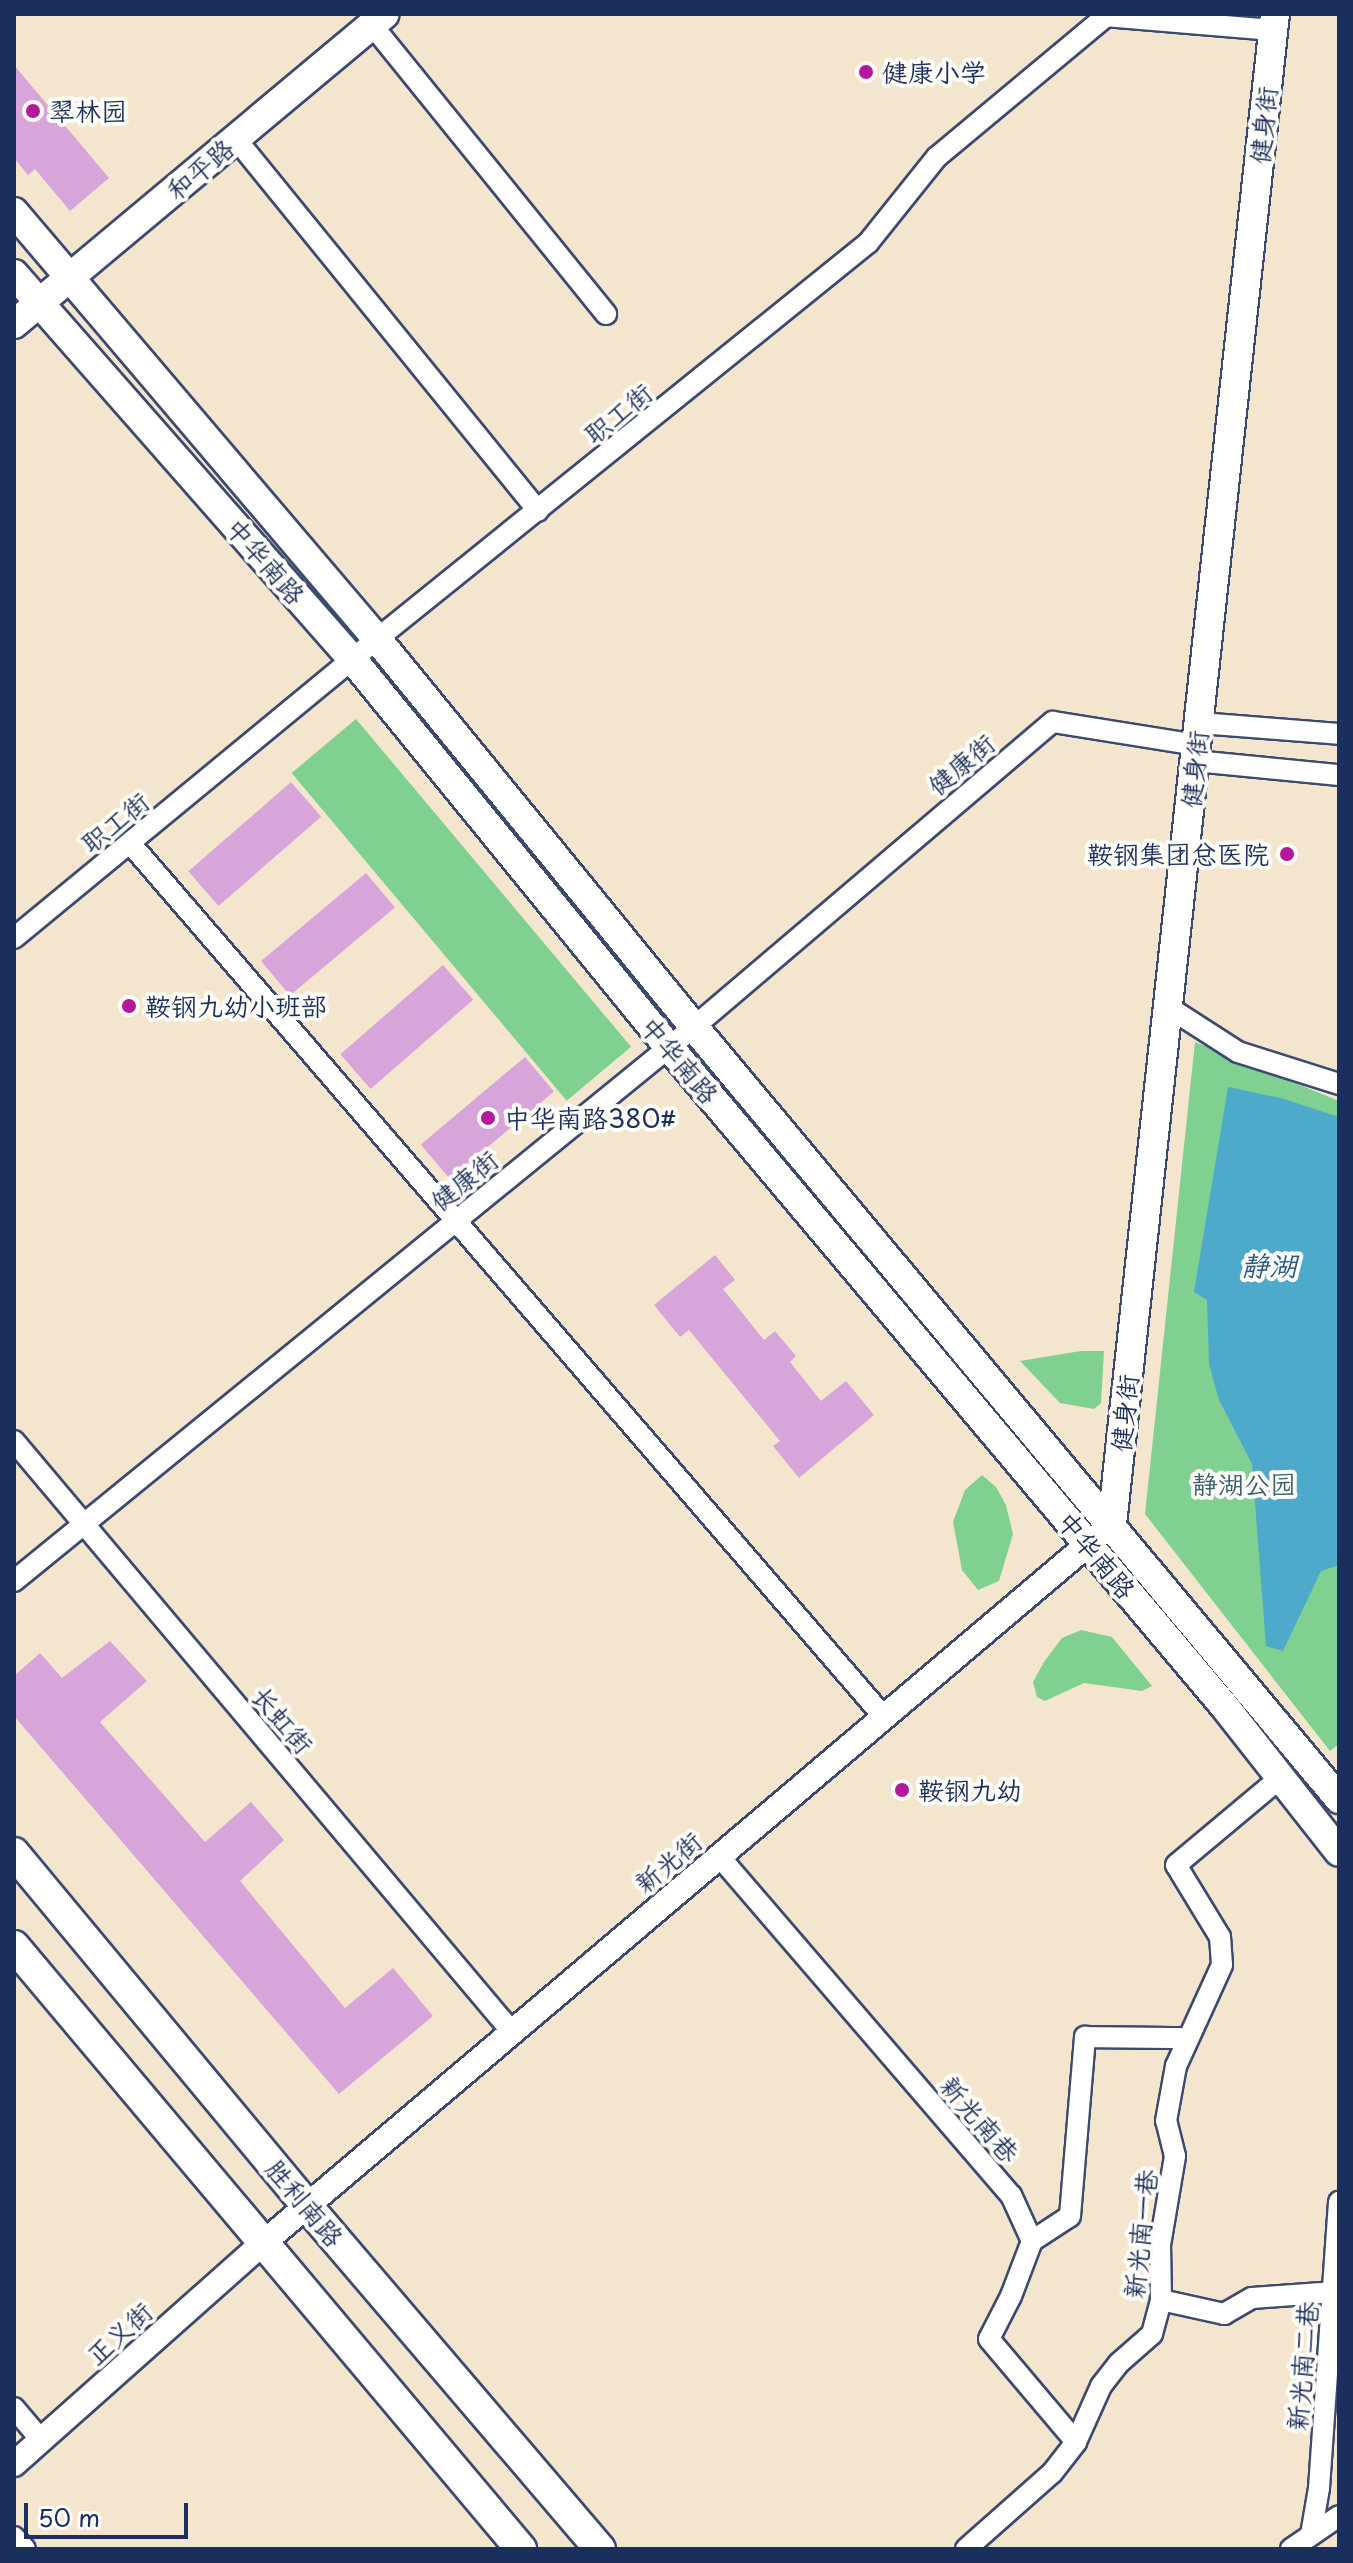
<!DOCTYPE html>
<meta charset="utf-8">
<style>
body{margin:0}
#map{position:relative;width:1353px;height:2563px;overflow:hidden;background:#f4e6ce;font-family:"Playpen Sans","LXGW WenKai TC",sans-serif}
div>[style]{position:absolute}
.green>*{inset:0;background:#7fd091;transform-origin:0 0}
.water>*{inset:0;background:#4daacb}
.building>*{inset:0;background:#d7a5d9;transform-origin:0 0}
.roads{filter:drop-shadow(2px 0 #3c4a6f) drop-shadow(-2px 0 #3c4a6f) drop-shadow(0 2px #3c4a6f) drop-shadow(0 -2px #3c4a6f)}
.minor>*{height:20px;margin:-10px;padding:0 10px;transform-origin:10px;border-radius:10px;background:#fff}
.tertiary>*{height:24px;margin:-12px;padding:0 12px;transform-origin:12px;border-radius:12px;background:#fff}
.secondary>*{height:28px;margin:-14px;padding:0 14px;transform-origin:14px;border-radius:14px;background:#fff}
.primary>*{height:30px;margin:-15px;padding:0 15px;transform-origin:15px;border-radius:15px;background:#fff}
.dots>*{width:22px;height:22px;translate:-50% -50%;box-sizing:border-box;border:4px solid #fdfcf7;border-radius:50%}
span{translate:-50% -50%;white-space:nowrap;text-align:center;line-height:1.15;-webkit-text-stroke:8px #fdfcf7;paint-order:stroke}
.poi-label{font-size:26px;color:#1b2f5e}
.left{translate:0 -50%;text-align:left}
.right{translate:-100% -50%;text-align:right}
.street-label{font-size:26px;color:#1b2f5e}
.park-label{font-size:26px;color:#395f6d}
.water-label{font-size:28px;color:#2c5a84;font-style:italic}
.frame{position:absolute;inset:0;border:16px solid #1b2f5e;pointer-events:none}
.scale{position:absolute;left:24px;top:2503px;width:164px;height:36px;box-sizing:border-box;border:4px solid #1b2f5e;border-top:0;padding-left:10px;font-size:24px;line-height:28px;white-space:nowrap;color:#1b2f5e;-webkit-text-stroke:6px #fdfcf7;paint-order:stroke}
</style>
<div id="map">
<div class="green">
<div style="left:356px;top:719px;width:428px;height:84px;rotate:50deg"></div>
<div style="clip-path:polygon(1195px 1042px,1339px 1101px,1339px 1744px,1330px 1751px,1145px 1514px)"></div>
<div style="clip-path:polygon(1081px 1351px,1104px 1351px,1101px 1403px,1094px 1409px,1060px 1403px,1020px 1361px)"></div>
<div style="clip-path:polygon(982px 1475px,996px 1487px,1006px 1505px,1013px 1534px,999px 1581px,978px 1590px,962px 1570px,953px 1522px,965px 1490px)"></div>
<div style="clip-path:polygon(1081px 1630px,1112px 1637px,1152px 1686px,1142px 1691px,1084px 1683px,1045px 1701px,1037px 1697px,1033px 1682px,1044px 1662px,1062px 1638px)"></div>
</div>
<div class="water">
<div style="clip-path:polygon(1228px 1087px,1281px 1098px,1339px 1117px,1339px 1565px,1321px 1571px,1283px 1651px,1266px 1646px,1252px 1464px,1219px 1400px,1209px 1364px,1207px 1300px,1194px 1292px)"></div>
</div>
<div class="building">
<div style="clip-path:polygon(14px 65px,109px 178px,70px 211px,35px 169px,28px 175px,14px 158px)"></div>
<div style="left:291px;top:782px;width:46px;height:136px;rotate:49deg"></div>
<div style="left:366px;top:873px;width:45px;height:137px;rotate:50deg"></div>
<div style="left:443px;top:965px;width:46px;height:136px;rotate:49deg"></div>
<div style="left:525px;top:1057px;width:45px;height:136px;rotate:50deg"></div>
<div style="clip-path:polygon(715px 1255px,735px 1280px,723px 1289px,764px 1340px,775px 1331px,796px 1356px,790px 1362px,821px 1401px,846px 1381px,874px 1415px,799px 1478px,773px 1446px,780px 1441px,689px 1330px,680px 1337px,654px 1305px)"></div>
<div style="clip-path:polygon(110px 1641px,147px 1681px,100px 1722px,205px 1842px,251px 1802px,284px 1840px,240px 1881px,345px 2008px,393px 1968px,433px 2016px,339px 2094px,14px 1716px,14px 1676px,40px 1653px,62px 1678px)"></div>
</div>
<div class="roads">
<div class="minor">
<div style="left:372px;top:25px;width:372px;rotate:51deg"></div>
<div style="left:236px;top:139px;width:479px;rotate:50.9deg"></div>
<div style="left:1200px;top:723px;width:139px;rotate:4.5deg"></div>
<div style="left:1195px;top:761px;width:145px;rotate:5.6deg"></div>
<div style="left:130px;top:843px;width:1153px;rotate:49.22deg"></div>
<div style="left:14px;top:938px;width:470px;rotate:-39.5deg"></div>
<div style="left:377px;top:639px;width:631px;rotate:-38.89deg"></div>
<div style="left:868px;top:243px;width:110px;rotate:-51.3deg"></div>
<div style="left:937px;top:157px;width:220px;rotate:-39.8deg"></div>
<div style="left:1106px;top:16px;width:169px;rotate:4.8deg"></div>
<div style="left:1168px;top:1007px;width:83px;rotate:32.7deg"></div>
<div style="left:1238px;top:1052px;width:106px;rotate:17.6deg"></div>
<div style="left:14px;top:1441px;width:773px;rotate:49.88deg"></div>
<div style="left:14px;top:1581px;width:877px;rotate:-39.17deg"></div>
<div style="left:694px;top:1027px;width:471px;rotate:-40.4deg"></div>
<div style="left:1053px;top:722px;width:146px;rotate:9.1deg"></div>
<div style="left:719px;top:1856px;width:447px;rotate:49.3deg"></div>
<div style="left:1011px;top:2195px;width:51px;rotate:65.5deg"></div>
<div style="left:1032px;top:2241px;width:59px;rotate:110.9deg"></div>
<div style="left:1011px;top:2296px;width:48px;rotate:117.1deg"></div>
<div style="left:989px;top:2339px;width:135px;rotate:49.8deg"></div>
<div style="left:1032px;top:2241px;width:45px;rotate:-33.3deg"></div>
<div style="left:1070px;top:2216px;width:180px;rotate:-85.2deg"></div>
<div style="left:1085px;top:2037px;width:101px;rotate:0.6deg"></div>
<div style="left:1161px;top:2300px;width:65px;rotate:12.5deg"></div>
<div style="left:1224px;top:2314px;width:32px;rotate:-30deg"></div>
<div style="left:1252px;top:2298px;width:83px;rotate:-4.1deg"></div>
<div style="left:14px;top:2408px;width:42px;rotate:49.8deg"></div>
<div style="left:1311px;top:2535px;width:48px;rotate:-80.3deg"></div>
<div style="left:1319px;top:2488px;width:287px;rotate:-86deg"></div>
<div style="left:14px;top:2537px;width:16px;rotate:47deg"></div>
<div style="left:966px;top:2549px;width:115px;rotate:-41.5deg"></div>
<div style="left:1052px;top:2473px;width:39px;rotate:-52deg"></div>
<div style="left:1076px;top:2442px;width:61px;rotate:-65.9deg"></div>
<div style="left:1101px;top:2386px;width:29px;rotate:-52deg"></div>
<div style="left:1119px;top:2363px;width:44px;rotate:-41.3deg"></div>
<div style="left:1152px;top:2334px;width:35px;rotate:-75deg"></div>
<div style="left:1161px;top:2300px;width:55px;rotate:-91deg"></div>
<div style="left:1160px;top:2245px;width:90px;rotate:-80.4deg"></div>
<div style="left:1175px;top:2156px;width:36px;rotate:-104deg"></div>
<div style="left:1166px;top:2121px;width:56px;rotate:-79.7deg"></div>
<div style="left:1176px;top:2066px;width:111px;rotate:-65.5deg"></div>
<div style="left:1222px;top:1965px;width:28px;rotate:-94deg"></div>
<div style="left:1220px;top:1937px;width:84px;rotate:-121.4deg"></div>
<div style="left:1176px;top:1865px;width:134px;rotate:-39.9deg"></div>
<div style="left:1291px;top:2549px;width:58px;rotate:-34.5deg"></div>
</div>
<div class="tertiary">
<div style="left:14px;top:2464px;width:332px;rotate:-41.6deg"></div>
<div style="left:262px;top:2244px;width:1114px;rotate:-40.27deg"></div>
</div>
<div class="secondary">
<div style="left:14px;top:212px;width:560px;rotate:49.63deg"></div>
<div style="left:377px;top:639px;width:501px;rotate:50.75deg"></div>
<div style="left:694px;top:1027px;width:1006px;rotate:50.12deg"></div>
<div style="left:14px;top:274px;width:514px;rotate:48.71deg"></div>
<div style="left:353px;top:660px;width:500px;rotate:50.8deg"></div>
<div style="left:669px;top:1047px;width:863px;rotate:49.89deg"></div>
<div style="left:1225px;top:1707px;width:184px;rotate:51.8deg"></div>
<div style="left:14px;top:324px;width:483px;rotate:-39.9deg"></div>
<div style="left:1112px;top:1524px;width:1519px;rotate:-83.84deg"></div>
</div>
<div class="primary">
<div style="left:14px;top:1853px;width:459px;rotate:50.3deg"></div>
<div style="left:307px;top:2206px;width:451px;rotate:49.5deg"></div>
<div style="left:14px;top:1946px;width:788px;rotate:49.94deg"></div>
</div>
</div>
<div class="dots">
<div style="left:866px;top:72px;background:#b5179e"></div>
<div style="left:33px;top:111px;background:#b5179e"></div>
<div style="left:1287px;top:854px;background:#b5179e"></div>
<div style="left:129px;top:1006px;background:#b5179e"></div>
<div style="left:488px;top:1118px;background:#b5179e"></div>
<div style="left:902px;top:1790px;background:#b5179e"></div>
</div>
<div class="poi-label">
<span class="left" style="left:882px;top:72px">健康小学</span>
<span class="left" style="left:49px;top:111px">翠林园</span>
<span class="right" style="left:1269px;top:854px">鞍钢集团总医院</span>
<span class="left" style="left:145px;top:1006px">鞍钢九幼小班部</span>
<span class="left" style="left:504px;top:1118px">中华南路380#</span>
<span class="left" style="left:918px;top:1790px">鞍钢九幼</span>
</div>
<div class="street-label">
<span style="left:1263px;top:125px;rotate:-84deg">健身街</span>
<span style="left:200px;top:169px;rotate:-40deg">和平路</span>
<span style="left:618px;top:413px;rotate:-39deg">职工街</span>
<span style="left:266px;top:561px;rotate:49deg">中华南路</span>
<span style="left:961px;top:764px;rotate:-40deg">健康街</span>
<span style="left:1194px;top:769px;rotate:-84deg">健身街</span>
<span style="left:115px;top:822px;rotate:-39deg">职工街</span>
<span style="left:680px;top:1060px;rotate:50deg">中华南路</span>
<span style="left:464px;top:1180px;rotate:-39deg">健康街</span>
<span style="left:1124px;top:1413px;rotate:-84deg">健身街</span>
<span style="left:1097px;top:1555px;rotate:50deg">中华南路</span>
<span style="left:283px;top:1720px;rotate:50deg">长虹街</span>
<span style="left:668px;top:1862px;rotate:-40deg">新光街</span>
<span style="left:980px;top:2119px;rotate:49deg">新光南巷</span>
<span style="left:305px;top:2203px;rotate:50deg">胜利南路</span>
<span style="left:1140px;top:2234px;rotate:-84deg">新光南一巷</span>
<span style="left:119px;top:2333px;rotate:-42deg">正义街</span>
<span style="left:1302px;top:2366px;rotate:-85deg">新光南二巷</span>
</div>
<div class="park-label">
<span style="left:1244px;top:1484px">静湖公园</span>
</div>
<div class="water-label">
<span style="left:1269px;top:1265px">静湖</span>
</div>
<div class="frame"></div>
<div class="scale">50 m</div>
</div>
